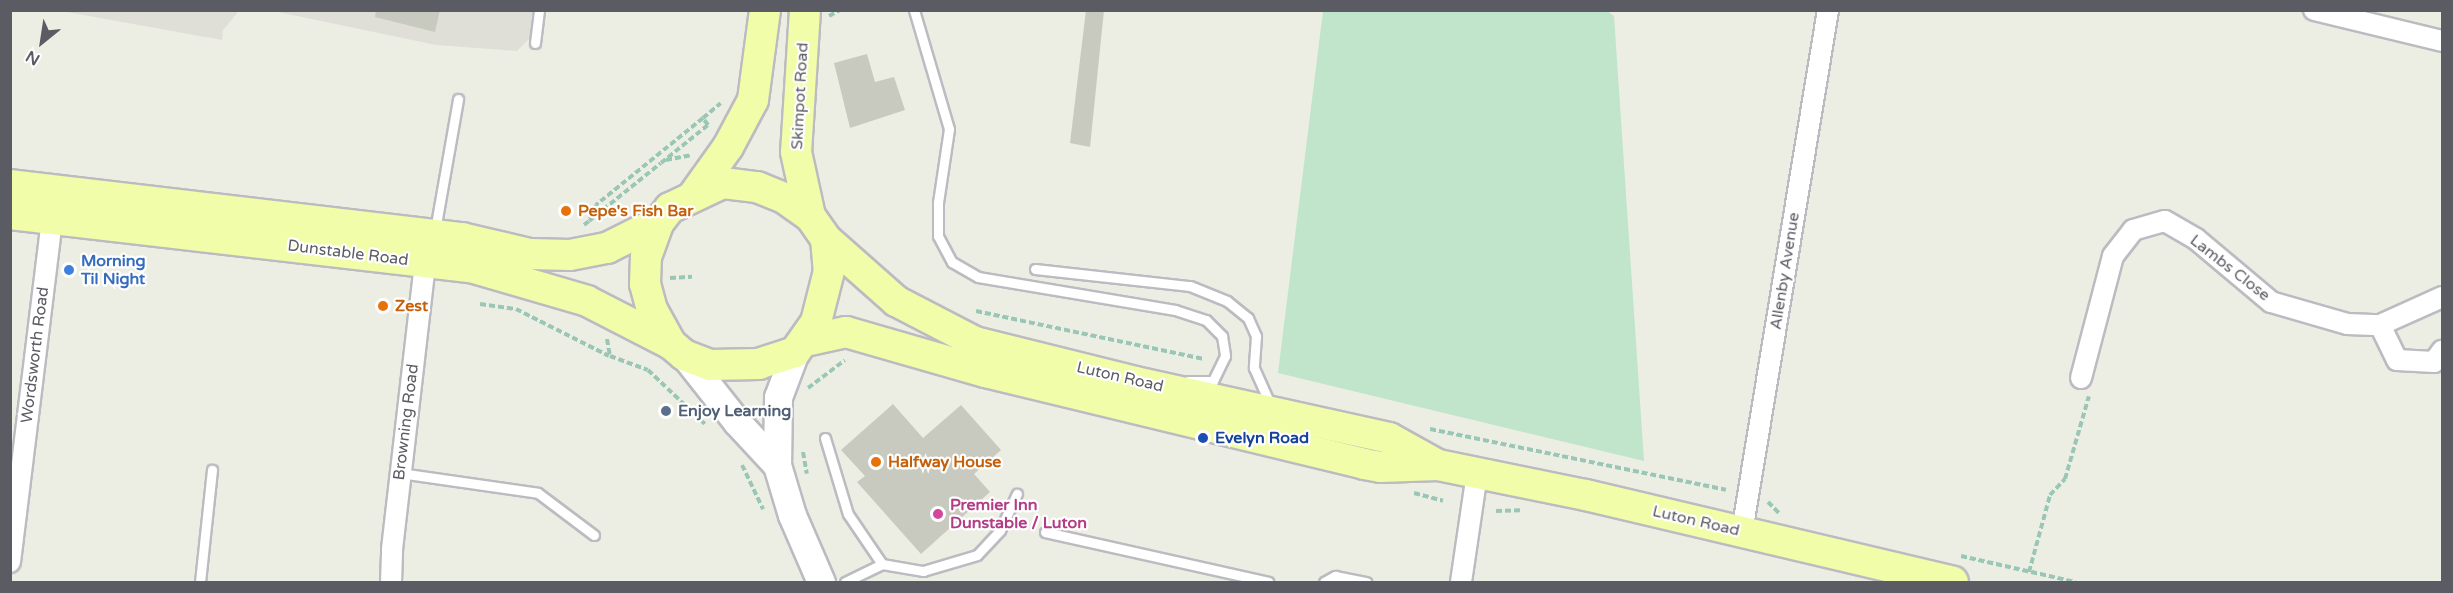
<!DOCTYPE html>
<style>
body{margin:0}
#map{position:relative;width:2453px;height:593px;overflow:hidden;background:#edeee3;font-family:"Varela Round",sans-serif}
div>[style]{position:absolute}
.industrial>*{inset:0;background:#dfdfd7}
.green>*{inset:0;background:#c0e5cb}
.building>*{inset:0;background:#c8c9bf}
.path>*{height:4px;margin-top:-2px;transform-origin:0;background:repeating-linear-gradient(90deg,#9ac7b5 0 6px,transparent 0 9px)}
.roads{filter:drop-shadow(2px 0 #bbbbc1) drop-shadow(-2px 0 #bbbbc1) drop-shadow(0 2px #bbbbc1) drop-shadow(0 -2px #bbbbc1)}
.lane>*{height:9px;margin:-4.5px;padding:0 4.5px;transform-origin:4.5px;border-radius:4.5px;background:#fff}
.street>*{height:20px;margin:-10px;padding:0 10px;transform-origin:10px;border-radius:10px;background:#fff}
.secondary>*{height:27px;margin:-13.5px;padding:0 13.5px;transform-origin:13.5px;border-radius:13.5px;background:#fff}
.primary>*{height:30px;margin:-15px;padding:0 15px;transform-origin:15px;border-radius:15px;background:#f1fda8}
.dots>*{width:16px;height:16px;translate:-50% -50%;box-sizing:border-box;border:3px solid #fff;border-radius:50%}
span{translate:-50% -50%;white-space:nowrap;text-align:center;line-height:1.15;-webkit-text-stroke:4.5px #fff;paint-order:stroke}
.street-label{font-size:16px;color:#5b5c63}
.food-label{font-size:16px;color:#c56008;font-weight:700}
.left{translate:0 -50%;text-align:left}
.shop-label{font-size:16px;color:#366cbe;font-weight:700}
.service-label{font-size:16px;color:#4e5e75;font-weight:700}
.transit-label{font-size:16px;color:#164399;font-weight:700}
.hotel-label{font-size:16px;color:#b23c85;font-weight:700}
.frame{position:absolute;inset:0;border:12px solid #5b5c63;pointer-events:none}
.north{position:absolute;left:12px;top:12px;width:60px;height:60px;-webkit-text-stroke:4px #fff;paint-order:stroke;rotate:210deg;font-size:16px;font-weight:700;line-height:24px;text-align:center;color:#5b5c63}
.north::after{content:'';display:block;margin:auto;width:21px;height:27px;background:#5b5c63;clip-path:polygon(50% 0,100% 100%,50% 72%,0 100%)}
</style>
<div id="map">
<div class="industrial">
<div style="clip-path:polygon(61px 11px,239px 11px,223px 30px,222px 40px)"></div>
<div style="clip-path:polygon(273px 11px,532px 11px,530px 38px,517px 51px,436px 45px)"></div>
</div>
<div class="green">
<div style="clip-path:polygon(1606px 10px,1614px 16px,1644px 461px,1278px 373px,1323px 11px)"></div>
</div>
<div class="building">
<div style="clip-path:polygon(376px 10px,440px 10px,435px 32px,375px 17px)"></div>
<div style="clip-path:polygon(1086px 10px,1104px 10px,1090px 147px,1070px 143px)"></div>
<div style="clip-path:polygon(867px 54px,875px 82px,894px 77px,905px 110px,850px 128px,834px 63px)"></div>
<div style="clip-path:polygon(893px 404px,923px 438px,961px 405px,1001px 450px,974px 474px,990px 492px,921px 554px,857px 482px,865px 476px,841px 450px)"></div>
</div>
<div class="path">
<div style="left:829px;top:16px;width:13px;rotate:-29deg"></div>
<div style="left:703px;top:118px;width:23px;rotate:-40deg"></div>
<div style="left:666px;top:160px;width:25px;rotate:-11deg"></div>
<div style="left:584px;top:225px;width:6px;rotate:-39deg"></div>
<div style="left:589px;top:221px;width:92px;rotate:-38.9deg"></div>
<div style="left:661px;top:163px;width:60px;rotate:-39deg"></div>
<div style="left:708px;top:125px;width:9px;rotate:-126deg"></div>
<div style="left:703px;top:118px;width:138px;rotate:140.9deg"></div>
<div style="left:596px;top:205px;width:17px;rotate:114deg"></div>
<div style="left:670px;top:278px;width:22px;rotate:-3deg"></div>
<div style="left:480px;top:304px;width:36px;rotate:8deg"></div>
<div style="left:516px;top:309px;width:104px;rotate:26.8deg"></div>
<div style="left:976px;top:311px;width:233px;rotate:11.9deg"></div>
<div style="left:607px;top:339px;width:17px;rotate:80deg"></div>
<div style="left:610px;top:356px;width:40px;rotate:20.2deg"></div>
<div style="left:648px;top:370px;width:79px;rotate:43.5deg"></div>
<div style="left:808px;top:388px;width:46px;rotate:-37.1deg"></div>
<div style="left:1430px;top:429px;width:302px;rotate:11.6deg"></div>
<div style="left:803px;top:452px;width:22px;rotate:80deg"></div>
<div style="left:742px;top:465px;width:49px;rotate:64.5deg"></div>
<div style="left:1414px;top:493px;width:30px;rotate:15deg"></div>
<div style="left:1768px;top:502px;width:16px;rotate:45deg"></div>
<div style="left:1496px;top:511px;width:24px;rotate:-2deg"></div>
<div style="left:1961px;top:556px;width:117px;rotate:12.8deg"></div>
<div style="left:2029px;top:572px;width:80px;rotate:-74.7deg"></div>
<div style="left:2050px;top:495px;width:22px;rotate:-47deg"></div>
<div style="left:2065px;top:479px;width:86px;rotate:-73.9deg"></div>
</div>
<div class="roads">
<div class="lane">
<div style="left:914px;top:10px;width:124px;rotate:73.6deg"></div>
<div style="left:949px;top:129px;width:75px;rotate:98.5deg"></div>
<div style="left:938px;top:203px;width:33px;rotate:90deg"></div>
<div style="left:938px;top:236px;width:30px;rotate:62deg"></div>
<div style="left:952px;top:262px;width:30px;rotate:30deg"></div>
<div style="left:978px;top:277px;width:200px;rotate:9.5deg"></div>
<div style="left:1175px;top:310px;width:33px;rotate:18deg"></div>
<div style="left:1206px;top:320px;width:23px;rotate:45deg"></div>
<div style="left:1222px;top:336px;width:20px;rotate:81deg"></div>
<div style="left:1225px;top:356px;width:28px;rotate:116deg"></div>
<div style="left:1213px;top:381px;width:25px;rotate:180deg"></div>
<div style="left:535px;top:43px;width:33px;rotate:-83deg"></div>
<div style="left:435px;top:230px;width:133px;rotate:-80deg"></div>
<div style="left:1035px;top:269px;width:156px;rotate:6.3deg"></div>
<div style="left:1190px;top:286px;width:40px;rotate:22deg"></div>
<div style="left:1227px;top:301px;width:27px;rotate:39deg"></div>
<div style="left:1248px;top:318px;width:20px;rotate:66deg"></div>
<div style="left:1256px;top:336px;width:32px;rotate:94deg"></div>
<div style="left:1254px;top:368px;width:42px;rotate:65.9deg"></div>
<div style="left:825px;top:438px;width:79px;rotate:73.2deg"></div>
<div style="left:848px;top:514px;width:60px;rotate:55.8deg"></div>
<div style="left:400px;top:473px;width:139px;rotate:8.2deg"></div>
<div style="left:538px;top:493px;width:70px;rotate:36.9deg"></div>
<div style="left:1045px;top:532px;width:229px;rotate:12.6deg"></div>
<div style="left:200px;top:582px;width:113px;rotate:-83.9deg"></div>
<div style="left:845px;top:582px;width:41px;rotate:-25.9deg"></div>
<div style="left:882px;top:564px;width:42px;rotate:9.7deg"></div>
<div style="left:923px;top:571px;width:56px;rotate:-16.5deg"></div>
<div style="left:977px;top:555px;width:34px;rotate:-47deg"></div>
<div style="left:1000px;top:530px;width:40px;rotate:-65deg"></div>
<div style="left:1324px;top:582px;width:13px;rotate:-29deg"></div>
<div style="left:1335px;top:576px;width:32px;rotate:11deg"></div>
</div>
<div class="street">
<div style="left:2314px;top:10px;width:132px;rotate:13.6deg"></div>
<div style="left:2380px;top:325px;width:39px;rotate:64deg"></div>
<div style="left:2397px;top:360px;width:37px;rotate:3deg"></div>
<div style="left:2434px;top:362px;width:14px;rotate:-54deg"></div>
<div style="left:2081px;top:378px;width:126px;rotate:-75.3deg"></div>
<div style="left:2113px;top:256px;width:33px;rotate:-52deg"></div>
<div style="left:2133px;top:230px;width:33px;rotate:-16deg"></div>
<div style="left:2165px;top:221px;width:36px;rotate:30deg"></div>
<div style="left:2196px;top:239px;width:98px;rotate:40deg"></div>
<div style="left:2271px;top:302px;width:79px;rotate:16.1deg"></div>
<div style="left:2347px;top:324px;width:33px;rotate:2deg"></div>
<div style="left:2380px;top:325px;width:68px;rotate:-24.3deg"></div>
<div style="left:1742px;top:532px;width:529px;rotate:-80.64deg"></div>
<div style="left:10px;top:562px;width:346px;rotate:-83deg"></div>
<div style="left:391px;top:582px;width:33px;rotate:-88deg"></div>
<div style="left:392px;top:549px;width:289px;rotate:-83.4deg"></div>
<div style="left:1461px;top:582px;width:109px;rotate:-81.6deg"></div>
</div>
<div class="secondary">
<div style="left:795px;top:352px;width:48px;rotate:110.7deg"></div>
<div style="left:778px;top:397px;width:68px;rotate:90.8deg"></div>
<div style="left:777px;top:465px;width:52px;rotate:73.3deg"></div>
<div style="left:792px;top:515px;width:73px;rotate:66.6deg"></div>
<div style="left:684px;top:355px;width:85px;rotate:51.7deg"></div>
<div style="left:737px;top:422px;width:59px;rotate:47.1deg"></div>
</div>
<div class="primary">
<div style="left:805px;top:10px;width:142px;rotate:93.6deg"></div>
<div style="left:796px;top:152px;width:66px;rotate:77.7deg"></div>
<div style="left:723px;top:183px;width:34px;rotate:7deg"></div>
<div style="left:757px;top:187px;width:29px;rotate:22deg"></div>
<div style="left:784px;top:198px;width:32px;rotate:35deg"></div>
<div style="left:810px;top:216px;width:28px;rotate:55deg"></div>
<div style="left:826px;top:239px;width:32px;rotate:85deg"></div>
<div style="left:829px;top:271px;width:53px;rotate:104.3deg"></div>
<div style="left:816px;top:322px;width:37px;rotate:125deg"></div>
<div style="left:795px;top:352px;width:38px;rotate:162deg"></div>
<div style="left:759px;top:364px;width:49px;rotate:178.8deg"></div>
<div style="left:710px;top:365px;width:28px;rotate:-159deg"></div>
<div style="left:684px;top:355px;width:17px;rotate:-140deg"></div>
<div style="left:671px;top:344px;width:39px;rotate:-119deg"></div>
<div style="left:652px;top:310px;width:27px;rotate:-105deg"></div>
<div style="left:645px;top:284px;width:27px;rotate:-88deg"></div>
<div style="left:646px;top:257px;width:37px;rotate:-70deg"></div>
<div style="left:659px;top:222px;width:18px;rotate:-52deg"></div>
<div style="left:670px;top:208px;width:59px;rotate:-25.3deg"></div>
<div style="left:10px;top:185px;width:455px;rotate:6.7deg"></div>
<div style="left:462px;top:238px;width:70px;rotate:13.2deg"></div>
<div style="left:530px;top:254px;width:40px;rotate:1.4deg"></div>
<div style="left:570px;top:255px;width:38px;rotate:-11deg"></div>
<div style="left:607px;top:248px;width:58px;rotate:-26.6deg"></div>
<div style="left:693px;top:196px;width:60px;rotate:-54.5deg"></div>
<div style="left:728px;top:147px;width:53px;rotate:-62deg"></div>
<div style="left:753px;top:100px;width:91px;rotate:-82.4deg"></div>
<div style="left:10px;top:214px;width:464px;rotate:6.6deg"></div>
<div style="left:471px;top:267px;width:121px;rotate:16.3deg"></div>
<div style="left:587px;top:301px;width:94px;rotate:27.1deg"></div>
<div style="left:826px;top:239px;width:94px;rotate:41.5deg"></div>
<div style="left:896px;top:301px;width:89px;rotate:27.4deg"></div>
<div style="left:975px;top:342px;width:165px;rotate:14deg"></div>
<div style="left:1135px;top:382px;width:260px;rotate:12.4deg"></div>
<div style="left:1389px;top:438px;width:56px;rotate:28.9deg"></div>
<div style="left:805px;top:341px;width:42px;rotate:-12.4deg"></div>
<div style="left:846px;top:332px;width:145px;rotate:16.1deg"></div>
<div style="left:985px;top:372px;width:390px;rotate:13.6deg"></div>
<div style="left:1364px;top:464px;width:17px;rotate:10deg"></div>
<div style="left:1381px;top:467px;width:57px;rotate:-2deg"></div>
<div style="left:1438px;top:465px;width:151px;rotate:11.5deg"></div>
<div style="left:1586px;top:495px;width:377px;rotate:13.3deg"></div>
</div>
</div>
<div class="dots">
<div style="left:566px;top:211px;background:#e8710a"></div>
<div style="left:69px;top:270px;background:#3f7fe0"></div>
<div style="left:383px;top:306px;background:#e8710a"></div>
<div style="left:666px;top:411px;background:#5c6f8a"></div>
<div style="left:1203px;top:438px;background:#1a4fb4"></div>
<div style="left:876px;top:462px;background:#e8710a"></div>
<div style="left:938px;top:514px;background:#d1479c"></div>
</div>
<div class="street-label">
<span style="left:800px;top:96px;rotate:-87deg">Skimpot Road</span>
<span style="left:348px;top:253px;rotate:7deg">Dunstable Road</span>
<span style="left:2230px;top:268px;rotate:38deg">Lambs Close</span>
<span style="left:1785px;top:271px;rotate:-81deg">Allenby Avenue</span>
<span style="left:35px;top:355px;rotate:-83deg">Wordsworth Road</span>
<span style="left:1120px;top:377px;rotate:13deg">Luton Road</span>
<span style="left:406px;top:422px;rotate:-83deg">Browning Road</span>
<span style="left:1696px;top:521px;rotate:13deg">Luton Road</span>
</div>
<div class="food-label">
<span class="left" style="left:578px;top:211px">Pepe's Fish Bar</span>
<span class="left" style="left:395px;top:306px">Zest</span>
<span class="left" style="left:888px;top:462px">Halfway House</span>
</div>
<div class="shop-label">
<span class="left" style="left:81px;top:270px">Morning<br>Til Night</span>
</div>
<div class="service-label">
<span class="left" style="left:678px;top:411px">Enjoy Learning</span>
</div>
<div class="transit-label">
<span class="left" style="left:1215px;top:438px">Evelyn Road</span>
</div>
<div class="hotel-label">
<span class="left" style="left:950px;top:514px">Premier Inn<br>Dunstable / Luton</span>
</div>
<div class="frame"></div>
<div class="north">N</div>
</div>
